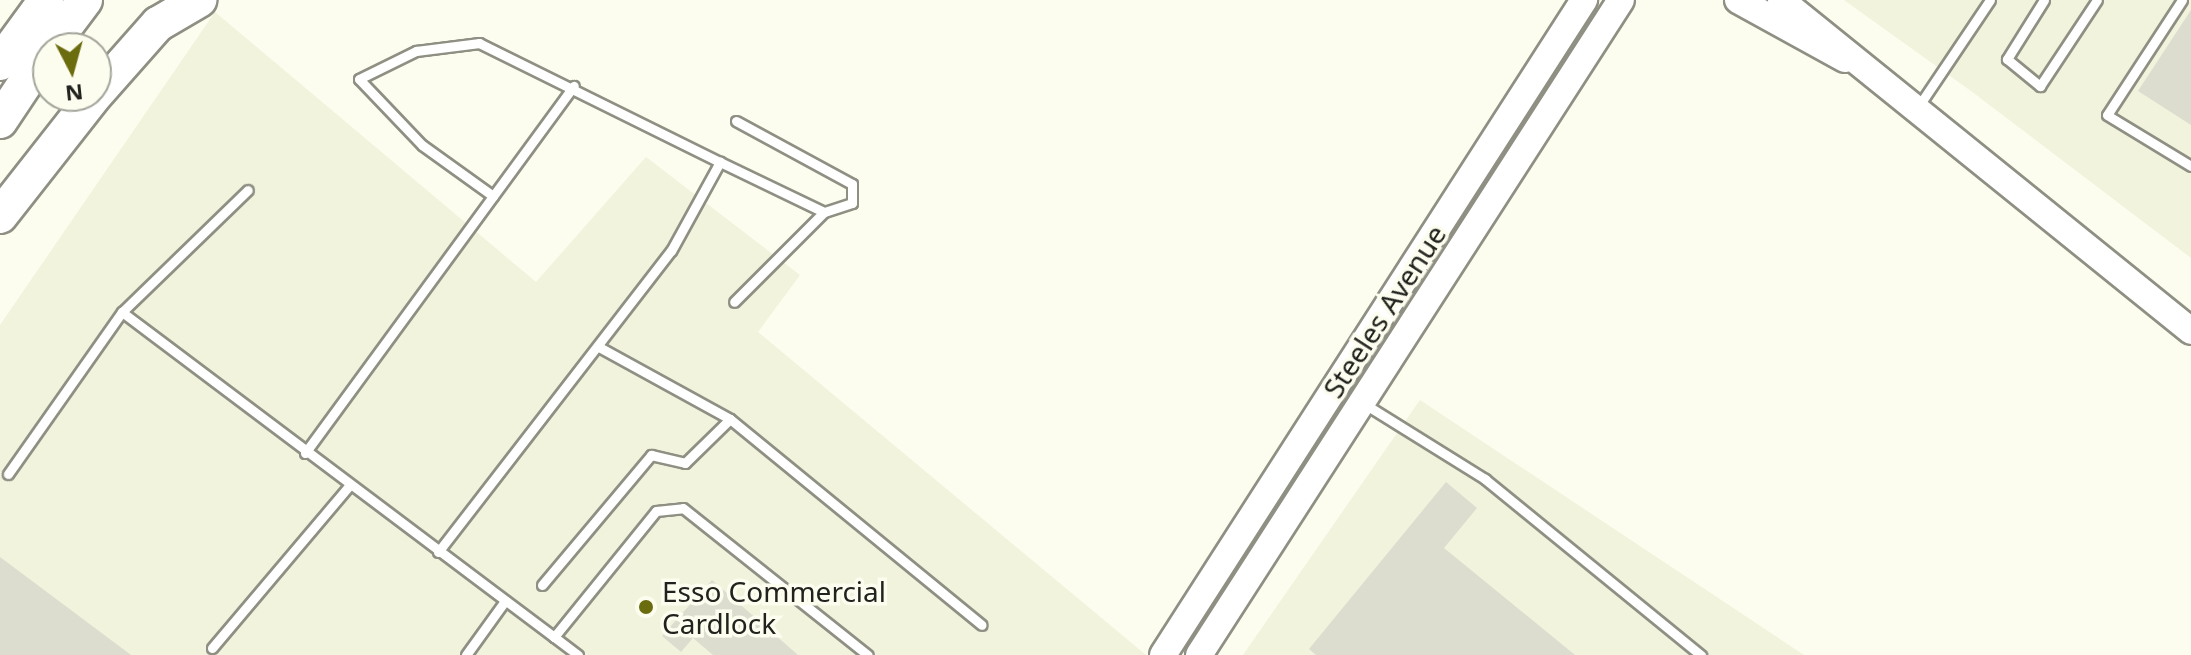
<!DOCTYPE html>
<style>
body{margin:0}
#map{position:relative;width:2191px;height:655px;overflow:hidden;background:#fcfdef;font-family:"Noto Sans",sans-serif}
div>[style]{position:absolute}
.built>*{inset:0;background:#f1f3dd}
.building>*{inset:0;background:#dcddcf}
.roads{filter:drop-shadow(2px 0 #8f9083) drop-shadow(-2px 0 #8f9083) drop-shadow(0 2px #8f9083) drop-shadow(0 -2px #8f9083)}
.lane>*{height:9px;margin:-4.5px;padding:0 4.5px;transform-origin:4.5px;border-radius:4.5px;background:#fff}
.secondary>*{height:26px;margin:-13px;padding:0 13px;transform-origin:13px;border-radius:13px;background:#fff}
.highway>*{height:34px;margin:-17px;padding:0 17px;transform-origin:17px;border-radius:17px;background:#fff}
.dots>*{width:22px;height:22px;translate:-50% -50%;box-sizing:border-box;border:4px solid #fcfdef;border-radius:50%}
span{translate:-50% -50%;white-space:nowrap;text-align:center;line-height:1.15;-webkit-text-stroke:7px #fcfdef;paint-order:stroke}
.street-label{font-size:28px;color:#21221d}
.poi-label{font-size:28px;color:#21221d}
.left{translate:0 -50%;text-align:left}
.north{position:absolute;left:32px;top:32px;width:80px;height:80px;box-sizing:border-box;background:#fcfdef;border:2px solid #a4a59b;border-radius:50%;rotate:174deg;font-size:22px;font-weight:700;line-height:32px;text-align:center;color:#21221d}
.north::after{content:'';display:block;margin:auto;width:28px;height:36px;background:#6b6c0d;clip-path:polygon(50% 0,100% 100%,50% 72%,0 100%)}
</style>
<div id="map">
<div class="built">
<div style="clip-path:polygon(1844px 0,2191px 0,2191px 258px,1971px 91px)"></div>
<div style="clip-path:polygon(215px 12px,536px 282px,646px 157px,800px 275px,758px 332px,1146px 655px,0 655px,0 325px)"></div>
<div style="clip-path:polygon(1420px 400px,1804px 655px,1243px 655px)"></div>
</div>
<div class="building">
<div style="clip-path:polygon(2191px 10px,2191px 125px,2138px 91px)"></div>
<div style="clip-path:polygon(1446px 482px,1477px 508px,1444px 548px,1575px 655px,1316px 655px,1309px 649px)"></div>
<div style="clip-path:polygon(0 557px,131px 655px,0 655px)"></div>
<div style="clip-path:polygon(712px 580px,798px 655px,713px 655px,693px 638px,681px 652px,662px 636px)"></div>
</div>
<div class="roads">
<div class="lane">
<div style="left:2044px;top:0;width:70px;rotate:122.1deg"></div>
<div style="left:2007px;top:59px;width:43px;rotate:39.3deg"></div>
<div style="left:2040px;top:86px;width:103px;rotate:-56.5deg"></div>
<div style="left:2182px;top:0;width:137px;rotate:123.1deg"></div>
<div style="left:2107px;top:115px;width:98px;rotate:31.3deg"></div>
<div style="left:1918px;top:107px;width:129px;rotate:-56.1deg"></div>
<div style="left:736px;top:121px;width:132px;rotate:28.5deg"></div>
<div style="left:852px;top:184px;width:19px;rotate:90deg"></div>
<div style="left:852px;top:203px;width:29px;rotate:162deg"></div>
<div style="left:493px;top:196px;width:87px;rotate:-144.3deg"></div>
<div style="left:422px;top:145px;width:91px;rotate:-133.7deg"></div>
<div style="left:359px;top:79px;width:64px;rotate:-26.2deg"></div>
<div style="left:416px;top:51px;width:64px;rotate:-7.2deg"></div>
<div style="left:479px;top:43px;width:269px;rotate:26.3deg"></div>
<div style="left:122px;top:312px;width:541px;rotate:36.95deg"></div>
<div style="left:599px;top:347px;width:149px;rotate:28.8deg"></div>
<div style="left:730px;top:419px;width:325px;rotate:39.3deg"></div>
<div style="left:1363px;top:403px;width:144px;rotate:31.9deg"></div>
<div style="left:1485px;top:479px;width:279px;rotate:39.2deg"></div>
<div style="left:305px;top:453px;width:455px;rotate:-53.8deg"></div>
<div style="left:8px;top:474px;width:198px;rotate:-54.9deg"></div>
<div style="left:122px;top:312px;width:175px;rotate:-44.1deg"></div>
<div style="left:438px;top:552px;width:381px;rotate:-52.3deg"></div>
<div style="left:671px;top:251px;width:102px;rotate:-61.2deg"></div>
<div style="left:720px;top:162px;width:115px;rotate:25.7deg"></div>
<div style="left:824px;top:212px;width:127px;rotate:135deg"></div>
<div style="left:542px;top:585px;width:170px;rotate:-50deg"></div>
<div style="left:651px;top:455px;width:35px;rotate:13deg"></div>
<div style="left:685px;top:463px;width:63px;rotate:-44.4deg"></div>
<div style="left:212px;top:648px;width:212px;rotate:-49.8deg"></div>
<div style="left:466px;top:655px;width:67px;rotate:-54.2deg"></div>
<div style="left:578px;top:655px;width:30px;rotate:-143deg"></div>
<div style="left:554px;top:637px;width:162px;rotate:-51deg"></div>
<div style="left:656px;top:511px;width:27px;rotate:-6deg"></div>
<div style="left:683px;top:508px;width:236px;rotate:38.5deg"></div>
</div>
<div class="secondary">
<div style="left:1738px;top:0;width:122px;rotate:28.9deg"></div>
<div style="left:1781px;top:0;width:527px;rotate:38.91deg"></div>
<div style="left:1163px;top:655px;width:779px;rotate:-57.27deg"></div>
<div style="left:1199px;top:655px;width:779px;rotate:-57.21deg"></div>
</div>
<div class="highway">
<div style="left:49px;top:48px;width:60px;rotate:-53.1deg"></div>
<div style="left:0;top:63px;width:78px;rotate:-53.9deg"></div>
<div style="left:96px;top:94px;width:94px;rotate:-48.5deg"></div>
<div style="left:158px;top:24px;width:48px;rotate:-30.3deg"></div>
<div style="left:0;top:121px;width:87px;rotate:-56.3deg"></div>
<div style="left:0;top:216px;width:152px;rotate:-51.9deg"></div>
</div>
</div>
<div class="dots">
<div style="left:646px;top:607px;background:#6b6c0d"></div>
</div>
<div class="street-label">
<span style="left:1384px;top:311px;rotate:-57deg">Steeles Avenue</span>
</div>
<div class="poi-label">
<span class="left" style="left:662px;top:607px">Esso Commercial<br>Cardlock</span>
</div>
<div class="north">N</div>
</div>
